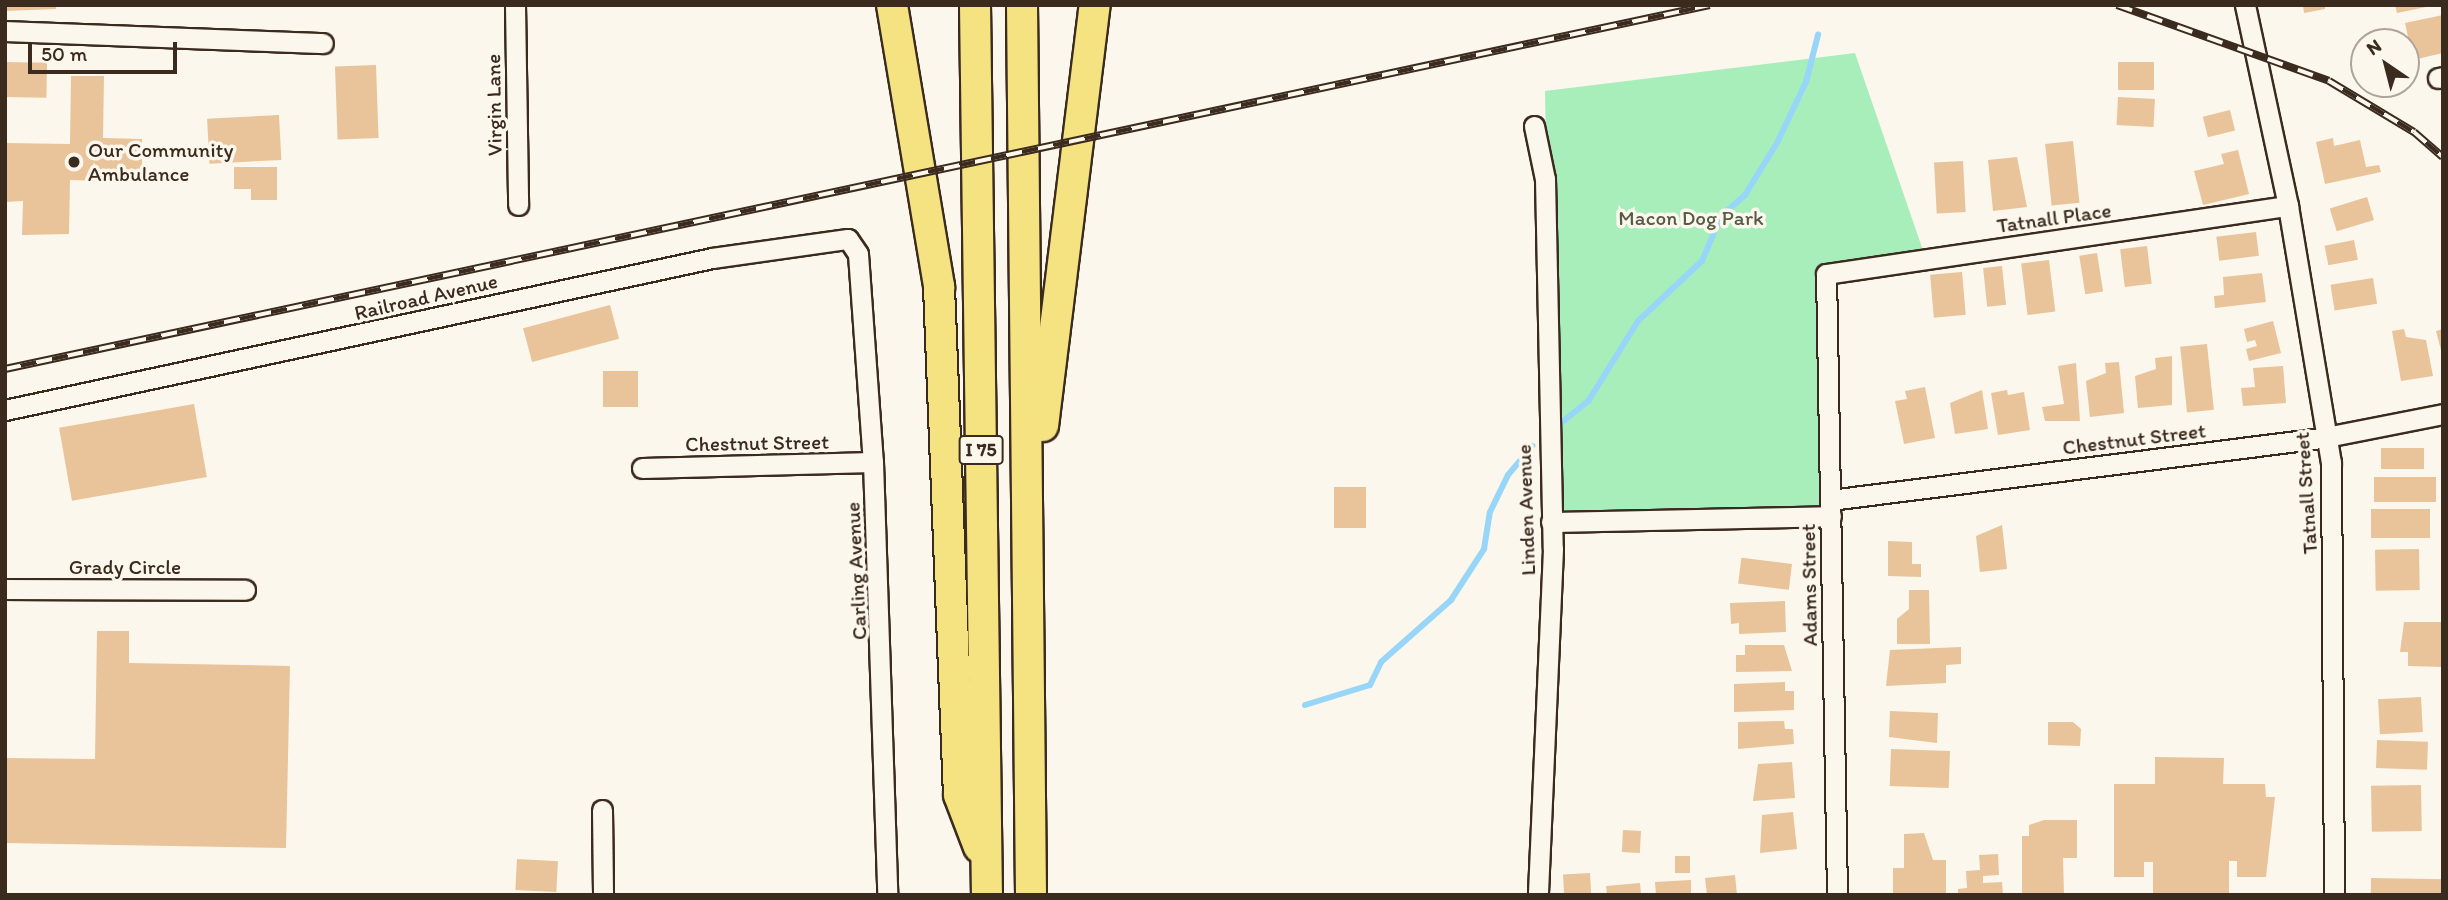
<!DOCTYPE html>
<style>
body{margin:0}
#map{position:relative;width:2448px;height:900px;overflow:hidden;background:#fbf7ec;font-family:Itim,sans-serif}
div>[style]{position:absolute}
.green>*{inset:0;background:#a7eebb}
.stream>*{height:6px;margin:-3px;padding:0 3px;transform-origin:3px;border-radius:3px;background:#98d6f9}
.building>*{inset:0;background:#e9c399;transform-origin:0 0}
.roads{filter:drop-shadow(2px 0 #3b2a1e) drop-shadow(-2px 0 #3b2a1e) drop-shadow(0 2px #3b2a1e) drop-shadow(0 -2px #3b2a1e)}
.minor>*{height:19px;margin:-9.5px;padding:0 9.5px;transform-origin:9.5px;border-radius:9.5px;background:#fbf7ec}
.highway>*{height:30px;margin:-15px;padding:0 15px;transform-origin:15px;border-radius:15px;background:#f5e382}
.rail>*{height:8px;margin-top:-4px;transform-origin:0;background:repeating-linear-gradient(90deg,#fbf7ec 0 16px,#3b2a1e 0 32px);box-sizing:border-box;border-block:2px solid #3b2a1e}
.dots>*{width:19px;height:19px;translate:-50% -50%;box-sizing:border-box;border:4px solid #fbf7ec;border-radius:50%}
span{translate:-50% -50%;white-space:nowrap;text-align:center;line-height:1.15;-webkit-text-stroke:7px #fbf7ec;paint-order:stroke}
.shield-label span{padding:2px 5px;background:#fbf7ec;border:2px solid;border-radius:5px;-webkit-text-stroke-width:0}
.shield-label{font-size:19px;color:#3b2a1e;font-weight:700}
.street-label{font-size:21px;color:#3b2a1e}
.poi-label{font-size:21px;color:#3b2a1e}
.left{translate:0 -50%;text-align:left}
.park-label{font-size:21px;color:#565b45}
.frame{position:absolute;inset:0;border:7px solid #3b2a1e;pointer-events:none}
.north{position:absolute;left:2350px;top:28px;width:70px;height:70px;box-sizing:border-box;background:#fbf7ec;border:2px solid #aea59a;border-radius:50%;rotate:325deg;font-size:19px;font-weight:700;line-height:28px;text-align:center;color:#3b2a1e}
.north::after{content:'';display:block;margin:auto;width:24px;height:32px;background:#3b2a1e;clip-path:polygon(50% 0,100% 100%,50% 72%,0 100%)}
.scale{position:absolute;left:28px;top:42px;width:149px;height:32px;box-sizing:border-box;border:4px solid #3b2a1e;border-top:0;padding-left:9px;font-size:21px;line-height:24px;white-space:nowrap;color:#3b2a1e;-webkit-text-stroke:5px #fbf7ec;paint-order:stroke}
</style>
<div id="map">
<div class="green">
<div style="clip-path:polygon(1855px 53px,1927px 262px,1824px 275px,1832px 516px,1553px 521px,1545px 91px)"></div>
</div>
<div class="stream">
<div style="left:1561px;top:423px;width:36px;rotate:-39deg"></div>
<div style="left:1589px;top:400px;width:93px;rotate:-58.2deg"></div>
<div style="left:1638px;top:321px;width:88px;rotate:-43.2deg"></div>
<div style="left:1702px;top:261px;width:49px;rotate:-67.1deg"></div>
<div style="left:1721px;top:216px;width:32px;rotate:-41deg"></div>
<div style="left:1745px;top:195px;width:61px;rotate:-58.4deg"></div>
<div style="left:1777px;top:143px;width:68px;rotate:-64.6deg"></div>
<div style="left:1806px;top:82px;width:49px;rotate:-75.7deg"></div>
<div style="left:1305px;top:705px;width:68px;rotate:-17.1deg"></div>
<div style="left:1370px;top:685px;width:25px;rotate:-64deg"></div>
<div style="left:1381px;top:662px;width:94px;rotate:-41.5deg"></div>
<div style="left:1451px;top:600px;width:61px;rotate:-57.1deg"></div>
<div style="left:1484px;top:549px;width:37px;rotate:-81deg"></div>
<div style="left:1490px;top:512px;width:41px;rotate:-64.1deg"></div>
<div style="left:1508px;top:475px;width:38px;rotate:-50deg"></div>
</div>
<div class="building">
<div style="clip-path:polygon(5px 5px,56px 5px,56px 9px,5px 11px)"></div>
<div style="clip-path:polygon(2303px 5px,2325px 5px,2325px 9px,2304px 13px)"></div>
<div style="clip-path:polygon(2395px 5px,2431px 5px,2431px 6px,2397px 13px)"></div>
<div style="clip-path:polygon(2443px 15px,2443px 53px,2413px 60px,2405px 23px)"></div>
<div style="left:5px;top:62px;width:42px;height:35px;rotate:1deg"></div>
<div style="left:2118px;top:62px;width:36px;height:28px"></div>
<div style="left:376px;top:65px;width:73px;height:41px;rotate:88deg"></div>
<div style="clip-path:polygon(71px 76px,104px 76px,103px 138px,142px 139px,142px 182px,70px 180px,69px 234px,22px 235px,23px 201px,5px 202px,5px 143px,70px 144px)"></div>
<div style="left:2118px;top:97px;width:37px;height:28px;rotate:3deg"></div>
<div style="left:2230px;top:110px;width:21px;height:28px;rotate:76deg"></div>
<div style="left:279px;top:115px;width:45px;height:72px;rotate:87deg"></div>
<div style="clip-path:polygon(2333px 138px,2334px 146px,2360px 140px,2366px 167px,2379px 165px,2381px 172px,2325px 184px,2316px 142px)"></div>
<div style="left:2073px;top:141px;width:62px;height:28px;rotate:84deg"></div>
<div style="clip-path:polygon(2238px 150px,2249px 194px,2203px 205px,2194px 171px,2224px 164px,2221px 154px)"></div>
<div style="clip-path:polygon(2017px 157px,2027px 207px,1993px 211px,1988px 160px)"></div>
<div style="left:1963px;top:161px;width:51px;height:29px;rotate:87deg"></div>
<div style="clip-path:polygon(234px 167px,277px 167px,277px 200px,251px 200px,251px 189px,234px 189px)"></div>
<div style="left:2367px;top:197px;width:24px;height:39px;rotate:73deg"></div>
<div style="left:2256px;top:232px;width:24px;height:40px;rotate:83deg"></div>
<div style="left:2354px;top:240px;width:20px;height:30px;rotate:79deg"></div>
<div style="left:2147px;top:246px;width:38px;height:27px;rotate:83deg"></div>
<div style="left:2097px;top:253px;width:39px;height:18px;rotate:81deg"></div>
<div style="left:2049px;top:260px;width:52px;height:28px;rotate:83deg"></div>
<div style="left:2002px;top:266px;width:39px;height:19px;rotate:84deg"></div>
<div style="left:1962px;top:272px;width:43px;height:32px;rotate:85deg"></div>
<div style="clip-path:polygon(2262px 273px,2266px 302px,2215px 308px,2214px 296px,2224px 295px,2223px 277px)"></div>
<div style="left:2373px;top:278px;width:26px;height:43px;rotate:81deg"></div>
<div style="left:610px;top:305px;width:35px;height:90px;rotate:75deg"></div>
<div style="clip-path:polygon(2273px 321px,2281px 353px,2249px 361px,2246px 349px,2257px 346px,2255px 340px,2247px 342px,2244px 329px)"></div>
<div style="clip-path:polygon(2404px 329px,2406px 337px,2426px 340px,2433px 376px,2401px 381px,2392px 331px)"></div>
<div style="clip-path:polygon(2443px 329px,2443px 354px,2442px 354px,2436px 331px)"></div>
<div style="left:2207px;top:344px;width:66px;height:27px;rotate:84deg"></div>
<div style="clip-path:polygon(2172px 356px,2172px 405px,2138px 408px,2135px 376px,2156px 369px,2155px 358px)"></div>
<div style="clip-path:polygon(2119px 362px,2124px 413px,2090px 417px,2086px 381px,2106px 373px,2105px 363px)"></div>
<div style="clip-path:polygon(2076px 363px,2080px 421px,2045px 421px,2042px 407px,2064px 404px,2058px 366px)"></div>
<div style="clip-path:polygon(2283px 366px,2286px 403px,2243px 406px,2241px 388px,2255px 387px,2253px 368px)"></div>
<div style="left:603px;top:371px;width:35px;height:36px"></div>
<div style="clip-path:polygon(1925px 387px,1935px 438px,1904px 444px,1895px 401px,1907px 399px,1905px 391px)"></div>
<div style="clip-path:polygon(1982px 390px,1988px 429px,1955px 434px,1950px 403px)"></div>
<div style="clip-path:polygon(2007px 390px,2008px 395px,2024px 392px,2030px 430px,1998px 435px,1991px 393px)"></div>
<div style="left:194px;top:404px;width:74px;height:137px;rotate:80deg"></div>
<div style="left:2424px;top:448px;width:21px;height:43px;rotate:90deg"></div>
<div style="left:2374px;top:477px;width:62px;height:25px"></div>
<div style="left:1334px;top:487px;width:32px;height:41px"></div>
<div style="left:2430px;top:509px;width:29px;height:59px;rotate:90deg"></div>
<div style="clip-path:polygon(2002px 525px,2007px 569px,1980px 572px,1976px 536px)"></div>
<div style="clip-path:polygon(1888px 541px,1912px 542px,1912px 564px,1921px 564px,1921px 577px,1888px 576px)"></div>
<div style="left:2419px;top:549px;width:41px;height:44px;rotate:89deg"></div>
<div style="left:1792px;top:564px;width:26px;height:51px;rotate:97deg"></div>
<div style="clip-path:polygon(1909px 590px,1929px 590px,1930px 644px,1897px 644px,1897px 619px,1909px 609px)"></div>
<div style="clip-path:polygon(1785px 601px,1786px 632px,1739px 634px,1739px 623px,1731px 624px,1730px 603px)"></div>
<div style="clip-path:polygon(2404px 622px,2443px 622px,2443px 667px,2408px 666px,2408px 652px,2400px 652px)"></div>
<div style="clip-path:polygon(97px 631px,129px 631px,129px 663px,290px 666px,286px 848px,5px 843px,5px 758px,95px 759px)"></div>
<div style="clip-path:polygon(1745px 645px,1784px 645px,1792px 671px,1736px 672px,1736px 655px,1745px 655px)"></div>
<div style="clip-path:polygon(1961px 647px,1961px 664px,1946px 665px,1946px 683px,1886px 686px,1890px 650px)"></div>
<div style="clip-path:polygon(1785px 682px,1785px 691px,1794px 691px,1794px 710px,1734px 712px,1734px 684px)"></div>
<div style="left:2421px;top:697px;width:35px;height:43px;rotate:87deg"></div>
<div style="clip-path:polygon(1890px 711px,1938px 713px,1937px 743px,1889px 737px)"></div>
<div style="clip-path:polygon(1784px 721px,1785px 729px,1793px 729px,1794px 744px,1738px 749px,1738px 722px)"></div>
<div style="clip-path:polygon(2048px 722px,2073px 722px,2081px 729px,2080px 746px,2048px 745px)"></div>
<div style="left:2377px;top:740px;width:51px;height:28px;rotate:2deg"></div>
<div style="left:1891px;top:749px;width:59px;height:37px;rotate:2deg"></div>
<div style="clip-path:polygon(2155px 757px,2224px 758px,2223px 784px,2265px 784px,2266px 797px,2275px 797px,2266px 877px,2237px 877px,2237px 861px,2229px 861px,2229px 895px,2153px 895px,2153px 862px,2144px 862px,2144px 877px,2114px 877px,2114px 784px,2155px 784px)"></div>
<div style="clip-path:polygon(1792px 762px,1795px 798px,1753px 801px,1758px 764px)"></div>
<div style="left:2421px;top:785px;width:46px;height:50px;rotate:89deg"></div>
<div style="clip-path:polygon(1793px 812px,1797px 849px,1760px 853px,1762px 815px)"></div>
<div style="clip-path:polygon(2044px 820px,2077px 820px,2077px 858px,2063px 858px,2064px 895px,2022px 895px,2022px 836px,2029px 836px,2029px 825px)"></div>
<div style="left:1623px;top:830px;width:18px;height:22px;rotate:3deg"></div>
<div style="clip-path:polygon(1924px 833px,1933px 860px,1946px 860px,1946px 895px,1893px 895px,1893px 868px,1904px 868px,1904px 834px)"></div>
<div style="clip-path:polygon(1998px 854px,1999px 875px,1983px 876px,1983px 883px,2002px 882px,2003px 895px,1958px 895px,1958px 889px,1967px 888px,1966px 871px,1980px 870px,1979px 855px)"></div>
<div style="left:1675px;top:856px;width:15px;height:17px"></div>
<div style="left:517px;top:859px;width:41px;height:31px;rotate:3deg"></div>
<div style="left:1590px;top:873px;width:22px;height:27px;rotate:87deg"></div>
<div style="clip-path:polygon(1735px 875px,1737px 895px,1707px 895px,1705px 878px)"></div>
<div style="left:2371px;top:878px;width:72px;height:17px;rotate:1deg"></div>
<div style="clip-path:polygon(1691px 880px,1691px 895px,1656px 895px,1655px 882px)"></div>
<div style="left:1640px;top:883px;width:12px;height:34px;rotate:85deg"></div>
</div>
<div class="roads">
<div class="minor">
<div style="left:515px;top:5px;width:200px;rotate:89.1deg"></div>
<div style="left:2245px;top:5px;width:206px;rotate:77.9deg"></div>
<div style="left:2288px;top:206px;width:260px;rotate:80.5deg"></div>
<div style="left:2331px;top:462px;width:433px;rotate:89.6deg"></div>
<div style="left:5px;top:31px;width:318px;rotate:2.2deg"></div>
<div style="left:2438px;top:78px;width:5px;rotate:-11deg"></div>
<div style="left:1534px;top:126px;width:54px;rotate:78.3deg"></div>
<div style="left:1545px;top:179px;width:370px;rotate:88.8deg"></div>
<div style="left:1553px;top:549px;width:346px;rotate:92.5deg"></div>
<div style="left:5px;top:410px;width:723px;rotate:-12.13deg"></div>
<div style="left:712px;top:258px;width:137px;rotate:-8deg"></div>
<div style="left:848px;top:239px;width:18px;rotate:56deg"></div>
<div style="left:858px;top:254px;width:209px;rotate:85.9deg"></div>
<div style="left:873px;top:462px;width:433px;rotate:88.1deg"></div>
<div style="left:642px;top:468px;width:231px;rotate:-1.5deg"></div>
<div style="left:1830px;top:500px;width:500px;rotate:-7.2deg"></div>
<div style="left:2326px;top:437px;width:119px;rotate:-11.1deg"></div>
<div style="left:1551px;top:522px;width:280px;rotate:-1.2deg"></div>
<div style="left:5px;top:589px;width:240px;rotate:0.2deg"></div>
<div style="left:602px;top:810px;width:85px;rotate:89.3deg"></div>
<div style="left:1837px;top:895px;width:621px;rotate:-91.01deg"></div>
<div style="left:1826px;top:274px;width:467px;rotate:-8.4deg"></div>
</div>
<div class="highway">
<div style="left:892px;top:5px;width:286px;rotate:80.5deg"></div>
<div style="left:939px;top:287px;width:508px;rotate:87.75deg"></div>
<div style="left:959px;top:795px;width:56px;rotate:69deg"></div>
<div style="left:975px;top:5px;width:890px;rotate:89.23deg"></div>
<div style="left:1022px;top:5px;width:890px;rotate:89.42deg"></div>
<div style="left:1043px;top:426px;width:424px;rotate:-83deg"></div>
</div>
</div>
<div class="rail">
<div style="left:2117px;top:5px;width:225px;rotate:19.7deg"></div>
<div style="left:2329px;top:81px;width:99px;rotate:31deg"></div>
<div style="left:2414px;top:132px;width:38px;rotate:41deg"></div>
<div style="left:5px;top:369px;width:1743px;rotate:-12.05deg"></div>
</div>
<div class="dots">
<div style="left:74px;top:162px;background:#3b2a1e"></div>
</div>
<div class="shield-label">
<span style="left:981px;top:450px">I 75</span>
</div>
<div class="street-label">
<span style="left:494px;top:105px;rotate:-91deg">Virgin Lane</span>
<span style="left:2054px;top:218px;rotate:-8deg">Tatnall Place</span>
<span style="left:426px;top:297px;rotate:-13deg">Railroad Avenue</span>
<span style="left:2134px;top:439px;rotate:-7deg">Chestnut Street</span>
<span style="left:757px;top:443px;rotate:-1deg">Chestnut Street</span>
<span style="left:2306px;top:493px;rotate:-94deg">Tatnall Street</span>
<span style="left:1526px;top:510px;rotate:-92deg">Linden Avenue</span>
<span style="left:125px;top:567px">Grady Circle</span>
<span style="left:856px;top:571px;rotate:-93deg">Carling Avenue</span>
<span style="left:1809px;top:585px;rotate:-91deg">Adams Street</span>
</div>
<div class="poi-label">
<span class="left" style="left:88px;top:162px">Our Community<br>Ambulance</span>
</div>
<div class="park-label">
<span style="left:1691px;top:218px">Macon Dog Park</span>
</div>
<div class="frame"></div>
<div class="north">N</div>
<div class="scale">50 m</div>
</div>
